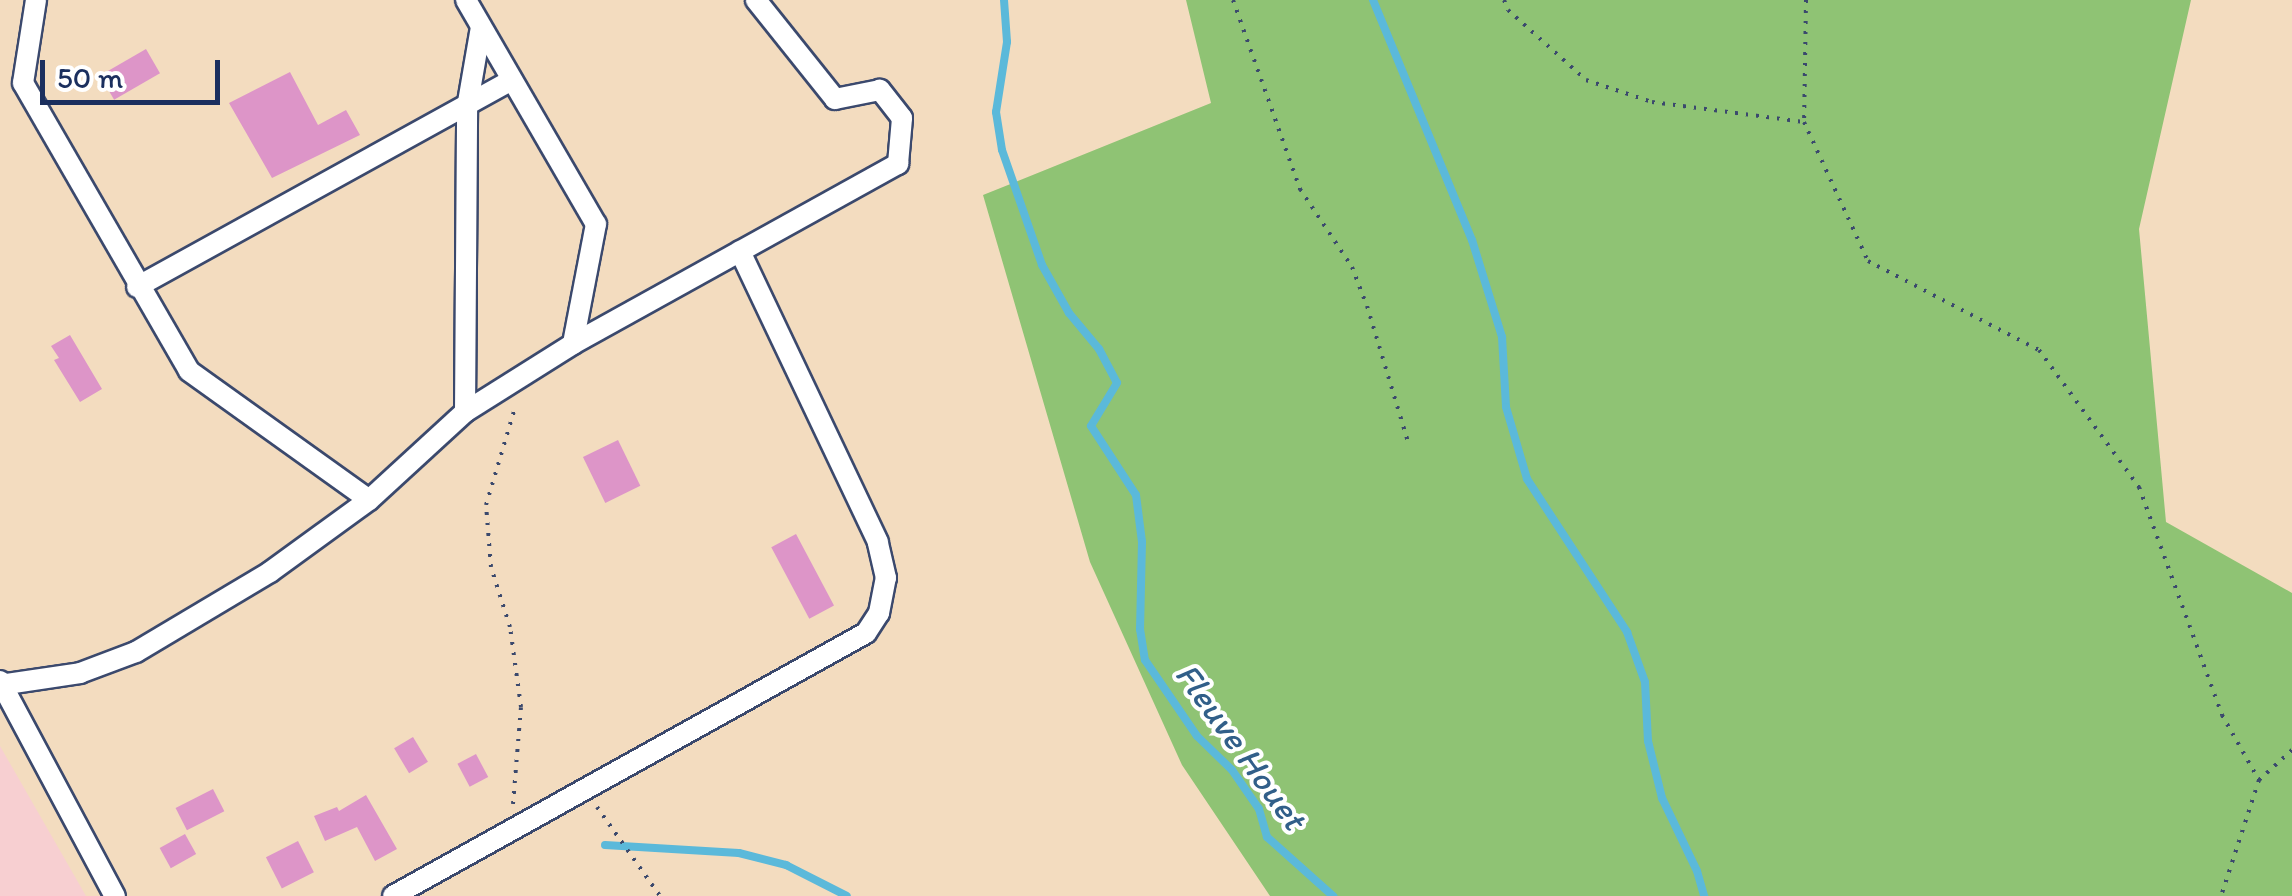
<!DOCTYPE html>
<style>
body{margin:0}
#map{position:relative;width:2292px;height:896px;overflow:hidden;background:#f3dcbf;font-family:Itim,sans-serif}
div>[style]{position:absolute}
.built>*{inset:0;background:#f7cfd1}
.green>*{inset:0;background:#8fc374}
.stream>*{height:8px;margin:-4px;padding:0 4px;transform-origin:4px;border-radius:4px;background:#5bb9da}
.building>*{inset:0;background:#dd95c8;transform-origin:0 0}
.path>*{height:4px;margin-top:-2px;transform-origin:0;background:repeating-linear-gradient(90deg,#3b496d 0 2.5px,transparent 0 10.5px)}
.roads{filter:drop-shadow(2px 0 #3b496d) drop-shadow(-2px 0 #3b496d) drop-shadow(0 2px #3b496d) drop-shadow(0 -2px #3b496d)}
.minor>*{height:20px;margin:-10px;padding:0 10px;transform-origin:10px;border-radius:10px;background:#fff}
span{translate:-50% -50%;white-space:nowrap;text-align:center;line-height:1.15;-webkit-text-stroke:8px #fff;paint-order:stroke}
.water-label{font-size:35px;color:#315f89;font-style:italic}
.scale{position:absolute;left:40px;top:60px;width:180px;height:45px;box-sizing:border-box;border:5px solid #1b2f5e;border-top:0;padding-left:12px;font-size:30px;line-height:35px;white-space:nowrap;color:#1b2f5e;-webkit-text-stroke:8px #fff;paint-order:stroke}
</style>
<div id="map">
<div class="built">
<div style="clip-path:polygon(0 746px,86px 896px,0 896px)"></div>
</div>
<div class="green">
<div style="clip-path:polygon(1186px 0,2191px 0,2139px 229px,2166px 522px,2292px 593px,2292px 896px,1270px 896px,1182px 765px,1090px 562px,983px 195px,1211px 103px)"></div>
</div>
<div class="stream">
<div style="left:1004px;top:0;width:42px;rotate:85.9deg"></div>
<div style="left:1007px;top:42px;width:71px;rotate:98.9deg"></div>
<div style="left:996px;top:112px;width:38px;rotate:81deg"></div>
<div style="left:1002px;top:150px;width:122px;rotate:70.8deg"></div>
<div style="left:1042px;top:265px;width:55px;rotate:60.6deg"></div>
<div style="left:1069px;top:313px;width:47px;rotate:50.2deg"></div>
<div style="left:1099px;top:349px;width:38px;rotate:62deg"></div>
<div style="left:1117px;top:383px;width:50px;rotate:121.2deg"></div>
<div style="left:1091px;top:426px;width:82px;rotate:56.9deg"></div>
<div style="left:1136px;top:495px;width:47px;rotate:82.7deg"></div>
<div style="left:1142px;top:542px;width:87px;rotate:91.3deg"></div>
<div style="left:1140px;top:629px;width:31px;rotate:81deg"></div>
<div style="left:1145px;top:660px;width:92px;rotate:55.6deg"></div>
<div style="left:1197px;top:736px;width:49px;rotate:44.2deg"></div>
<div style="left:1232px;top:770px;width:47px;rotate:55.3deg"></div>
<div style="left:1259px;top:809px;width:29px;rotate:74deg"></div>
<div style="left:1267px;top:837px;width:89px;rotate:41.8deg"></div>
<div style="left:1373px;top:0;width:260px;rotate:67.6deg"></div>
<div style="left:1472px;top:240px;width:102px;rotate:72.8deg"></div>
<div style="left:1502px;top:337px;width:70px;rotate:86.7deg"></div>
<div style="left:1506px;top:407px;width:75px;rotate:73.7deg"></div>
<div style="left:1527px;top:479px;width:183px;rotate:56.8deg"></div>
<div style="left:1627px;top:632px;width:53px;rotate:70.2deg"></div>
<div style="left:1645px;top:682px;width:59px;rotate:87.1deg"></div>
<div style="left:1648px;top:741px;width:59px;rotate:76.2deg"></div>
<div style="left:1662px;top:798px;width:81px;rotate:64.4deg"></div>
<div style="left:1697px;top:871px;width:26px;rotate:74deg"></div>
<div style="left:605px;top:845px;width:134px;rotate:3.4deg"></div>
<div style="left:739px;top:853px;width:49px;rotate:14.3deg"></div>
<div style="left:786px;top:865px;width:68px;rotate:26.9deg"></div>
</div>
<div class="building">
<div style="left:146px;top:49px;width:28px;height:53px;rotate:60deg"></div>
<div style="clip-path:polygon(290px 72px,318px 125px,346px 110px,360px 135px,272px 178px,229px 103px)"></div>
<div style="clip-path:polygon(70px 335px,102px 389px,80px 402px,54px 360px,59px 358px,51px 346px)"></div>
<div style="left:618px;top:440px;width:51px;height:39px;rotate:64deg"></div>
<div style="left:796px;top:534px;width:81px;height:28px;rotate:62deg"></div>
<div style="left:413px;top:737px;width:29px;height:22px;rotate:59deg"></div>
<div style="left:476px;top:754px;width:26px;height:21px;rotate:62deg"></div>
<div style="left:213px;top:789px;width:25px;height:42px;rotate:63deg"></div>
<div style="clip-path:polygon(366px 795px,397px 849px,375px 861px,357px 827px,325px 841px,314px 816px,337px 807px,339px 811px)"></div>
<div style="left:185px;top:834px;width:23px;height:29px;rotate:61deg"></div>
<div style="left:298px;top:841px;width:35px;height:36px;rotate:63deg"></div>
</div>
<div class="path">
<div style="left:1233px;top:0;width:201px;rotate:70.5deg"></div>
<div style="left:1300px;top:189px;width:94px;rotate:56.3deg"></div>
<div style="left:1352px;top:267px;width:42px;rotate:69deg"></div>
<div style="left:1367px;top:306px;width:142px;rotate:73.2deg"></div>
<div style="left:1504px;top:0;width:11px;rotate:68deg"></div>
<div style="left:1508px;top:10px;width:105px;rotate:41.9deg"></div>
<div style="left:1586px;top:80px;width:70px;rotate:18.4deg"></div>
<div style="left:1652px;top:102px;width:153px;rotate:7.5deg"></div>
<div style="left:1806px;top:0;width:122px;rotate:90.9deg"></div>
<div style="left:1804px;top:122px;width:153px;rotate:65.3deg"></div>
<div style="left:1868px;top:261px;width:193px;rotate:27.5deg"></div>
<div style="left:2039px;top:350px;width:170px;rotate:53.9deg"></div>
<div style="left:2139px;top:487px;width:243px;rotate:70deg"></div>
<div style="left:2222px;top:715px;width:75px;rotate:60.4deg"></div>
<div style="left:2259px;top:780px;width:122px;rotate:108.1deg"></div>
<div style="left:2259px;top:780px;width:45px;rotate:-42.3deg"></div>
<div style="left:513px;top:804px;width:97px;rotate:-85.3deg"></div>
<div style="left:521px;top:707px;width:81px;rotate:-97.8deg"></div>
<div style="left:510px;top:627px;width:63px;rotate:-107.6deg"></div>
<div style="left:491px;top:567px;width:62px;rotate:-94.6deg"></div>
<div style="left:486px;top:505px;width:101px;rotate:-73.4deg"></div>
<div style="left:597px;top:807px;width:109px;rotate:54.7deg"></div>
</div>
<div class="roads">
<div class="minor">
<div style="left:36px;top:0;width:84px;rotate:98.9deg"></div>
<div style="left:23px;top:83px;width:332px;rotate:60deg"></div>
<div style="left:189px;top:371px;width:221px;rotate:35.6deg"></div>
<div style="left:466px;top:0;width:259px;rotate:59.9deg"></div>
<div style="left:596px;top:224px;width:122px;rotate:100.9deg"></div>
<div style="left:137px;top:287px;width:428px;rotate:-28.9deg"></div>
<div style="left:465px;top:412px;width:304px;rotate:-89.6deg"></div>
<div style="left:467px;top:108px;width:82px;rotate:-80.2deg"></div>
<div style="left:0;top:681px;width:244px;rotate:61.9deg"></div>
<div style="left:0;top:685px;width:81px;rotate:-8.5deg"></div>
<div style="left:80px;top:673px;width:60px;rotate:-20.6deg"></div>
<div style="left:136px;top:652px;width:156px;rotate:-30.8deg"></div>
<div style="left:270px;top:572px;width:122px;rotate:-36deg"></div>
<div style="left:369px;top:500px;width:130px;rotate:-42.5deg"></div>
<div style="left:465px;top:412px;width:128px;rotate:-32.2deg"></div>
<div style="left:573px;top:344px;width:372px;rotate:-29deg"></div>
<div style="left:898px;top:164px;width:46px;rotate:-85deg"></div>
<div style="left:902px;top:118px;width:36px;rotate:-128deg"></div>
<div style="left:880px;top:90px;width:46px;rotate:168.7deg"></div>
<div style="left:835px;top:99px;width:127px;rotate:-128.6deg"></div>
<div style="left:393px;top:896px;width:541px;rotate:-29.08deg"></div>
<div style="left:866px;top:633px;width:24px;rotate:-57deg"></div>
<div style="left:879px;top:613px;width:36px;rotate:-79deg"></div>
<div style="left:886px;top:578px;width:37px;rotate:-103deg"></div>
<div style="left:878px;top:542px;width:322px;rotate:-115.4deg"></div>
</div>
</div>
<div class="water-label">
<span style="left:1241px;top:746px;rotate:54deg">Fleuve Houet</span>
</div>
<div class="scale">50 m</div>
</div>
